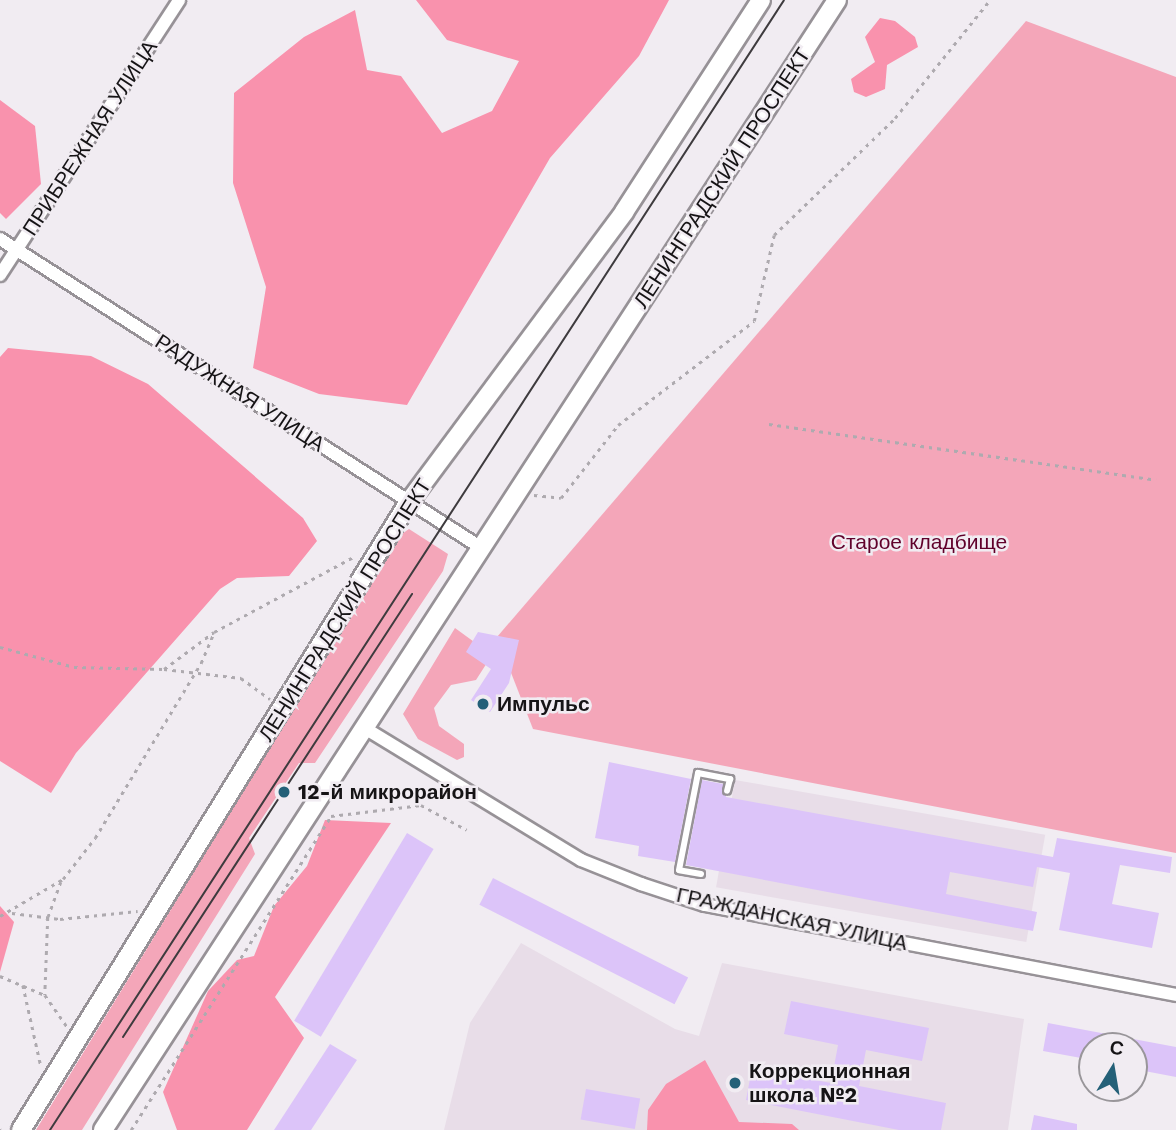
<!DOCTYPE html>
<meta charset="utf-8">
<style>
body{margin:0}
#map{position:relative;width:1176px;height:1130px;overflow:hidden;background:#f1ecf2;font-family:"Work Sans",sans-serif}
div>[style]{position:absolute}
.built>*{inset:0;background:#e8dde8;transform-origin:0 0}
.green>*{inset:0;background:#f4a6b9}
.forest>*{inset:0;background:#f992ad}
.building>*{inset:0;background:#dcc4f9;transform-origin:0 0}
.path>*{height:2.5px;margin-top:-1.25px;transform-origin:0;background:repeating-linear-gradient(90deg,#aeaaaf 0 3.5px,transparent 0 8.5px)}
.roads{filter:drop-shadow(2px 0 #979297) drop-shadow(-2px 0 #979297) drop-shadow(0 2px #979297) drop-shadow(0 -2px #979297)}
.lane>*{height:6px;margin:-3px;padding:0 3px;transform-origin:3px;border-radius:3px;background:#fff}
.street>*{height:12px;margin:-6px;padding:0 6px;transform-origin:6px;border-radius:6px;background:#fff}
.secondary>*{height:18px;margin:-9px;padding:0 9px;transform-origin:9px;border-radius:9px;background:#fff}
.tram>*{height:2px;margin:-1px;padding:0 1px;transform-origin:1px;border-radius:1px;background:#3e3b3e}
.dots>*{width:19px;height:19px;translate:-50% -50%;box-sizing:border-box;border:4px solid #f1ecf2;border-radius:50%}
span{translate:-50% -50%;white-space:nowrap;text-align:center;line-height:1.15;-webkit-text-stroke:5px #f1ecf2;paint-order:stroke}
.street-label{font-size:21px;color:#161416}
.park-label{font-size:21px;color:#60012b}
.poi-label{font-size:21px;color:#161416;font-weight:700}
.left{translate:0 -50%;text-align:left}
.north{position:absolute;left:1078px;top:1032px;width:70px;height:70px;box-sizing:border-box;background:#f1ecf2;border:2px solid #99969a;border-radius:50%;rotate:11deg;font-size:19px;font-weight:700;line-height:28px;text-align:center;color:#161416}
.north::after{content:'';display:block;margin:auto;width:24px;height:32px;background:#246078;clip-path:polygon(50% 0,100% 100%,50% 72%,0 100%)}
</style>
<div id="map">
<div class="built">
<div style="left:735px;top:780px;width:315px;height:109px;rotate:10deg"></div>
<div style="clip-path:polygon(521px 943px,675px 1029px,699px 1036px,722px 963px,1024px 1019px,1008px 1130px,444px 1130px,470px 1023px)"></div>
</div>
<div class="green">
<div style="clip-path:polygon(1026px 21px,1176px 77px,1176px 853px,533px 729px,497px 637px)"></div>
<div style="clip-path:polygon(409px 529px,448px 554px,443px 571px,315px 763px,299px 763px,249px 838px,255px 854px,82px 1130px,36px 1130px,400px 535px)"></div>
<div style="clip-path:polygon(455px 628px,492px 655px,476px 680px,451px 685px,434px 708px,439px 726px,464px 744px,464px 757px,457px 760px,418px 739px,403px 714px)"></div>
</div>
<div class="forest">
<div style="clip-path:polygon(416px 0,669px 0,639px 56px,550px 158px,407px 405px,319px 394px,253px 368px,266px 287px,233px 183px,234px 93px,304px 37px,355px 10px,367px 70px,401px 76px,442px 133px,492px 111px,519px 61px,447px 40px)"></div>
<div style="clip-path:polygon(880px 18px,895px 21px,915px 37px,918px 47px,887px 65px,885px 89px,866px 97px,854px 92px,851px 79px,875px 62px,865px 37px)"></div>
<div style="clip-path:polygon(0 100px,35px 126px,41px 184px,6px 219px,0 213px)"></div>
<div style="clip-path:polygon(8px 348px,91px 356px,148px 384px,303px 518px,317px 541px,289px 576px,237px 578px,220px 589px,76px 753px,51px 793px,0 761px,0 357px)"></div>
<div style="clip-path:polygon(325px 820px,391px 823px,275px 997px,304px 1038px,247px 1130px,177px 1130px,163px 1092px,208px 991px,237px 960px,254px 956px,274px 906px,307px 866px)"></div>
<div style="clip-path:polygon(0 906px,14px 922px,0 972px)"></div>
<div style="clip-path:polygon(705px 1060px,739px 1122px,792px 1124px,799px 1130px,647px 1130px,648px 1110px,666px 1084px)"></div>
</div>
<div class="building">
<div style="clip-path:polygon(478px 632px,519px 640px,509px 683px,490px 712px,471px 700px,491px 669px,466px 652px)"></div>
<div style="clip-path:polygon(609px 762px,691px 779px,675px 862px,638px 856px,639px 846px,595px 838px)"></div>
<div style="clip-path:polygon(702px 780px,723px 784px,726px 797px,1053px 857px,1057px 838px,1172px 857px,1170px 873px,1120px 865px,1112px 904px,1159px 913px,1152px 948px,1059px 930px,1070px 873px,1037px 867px,1033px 887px,950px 872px,946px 894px,1037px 912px,1033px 931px,686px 865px)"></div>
<div style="left:407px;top:833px;width:31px;height:219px;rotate:31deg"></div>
<div style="left:493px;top:878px;width:219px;height:30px;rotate:27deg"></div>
<div style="clip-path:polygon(791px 1001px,929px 1028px,922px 1061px,866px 1050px,859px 1086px,946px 1103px,941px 1130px,899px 1130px,746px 1100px,752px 1068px,831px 1083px,838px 1045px,784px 1034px)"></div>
<div style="clip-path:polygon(1048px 1023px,1176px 1047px,1176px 1077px,1134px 1069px,1134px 1046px,1092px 1046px,1092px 1060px,1043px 1051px)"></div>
<div style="clip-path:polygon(330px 1044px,357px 1060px,311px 1130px,274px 1130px)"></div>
<div style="left:586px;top:1089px;width:55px;height:31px;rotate:10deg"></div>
<div style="clip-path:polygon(1034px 1115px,1077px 1124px,1077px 1130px,1031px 1130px)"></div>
</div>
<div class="path">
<div style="left:769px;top:424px;width:391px;rotate:8.2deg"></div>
<div style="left:534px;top:495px;width:27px;rotate:6deg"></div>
<div style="left:561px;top:498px;width:93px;rotate:-52deg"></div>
<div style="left:618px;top:425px;width:171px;rotate:-37.4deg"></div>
<div style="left:754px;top:321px;width:88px;rotate:-76.9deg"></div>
<div style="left:774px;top:235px;width:168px;rotate:-44deg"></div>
<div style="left:895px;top:118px;width:151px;rotate:-51.2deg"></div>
<div style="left:0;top:647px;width:77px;rotate:15.1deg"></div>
<div style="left:74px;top:667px;width:90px;rotate:1.3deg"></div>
<div style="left:164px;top:669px;width:62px;rotate:-36.5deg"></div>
<div style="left:214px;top:632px;width:160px;rotate:-28.3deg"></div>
<div style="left:164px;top:669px;width:78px;rotate:6.7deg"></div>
<div style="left:241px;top:678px;width:36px;rotate:36deg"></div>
<div style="left:61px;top:882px;width:37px;rotate:110deg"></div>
<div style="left:48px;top:917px;width:78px;rotate:92.2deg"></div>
<div style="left:45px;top:995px;width:38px;rotate:55deg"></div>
<div style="left:12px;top:913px;width:48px;rotate:7.1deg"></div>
<div style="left:60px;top:919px;width:78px;rotate:-5.9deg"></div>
<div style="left:0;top:916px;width:73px;rotate:-30.4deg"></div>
<div style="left:63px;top:879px;width:52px;rotate:-52deg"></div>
<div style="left:95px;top:838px;width:205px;rotate:-58.8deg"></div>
<div style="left:201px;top:663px;width:30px;rotate:-67deg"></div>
<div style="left:0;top:976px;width:49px;rotate:22.9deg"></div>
<div style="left:23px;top:985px;width:83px;rotate:77.5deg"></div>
<div style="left:0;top:1129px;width:1px;rotate:45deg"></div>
<div style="left:131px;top:1130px;width:372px;rotate:-57.5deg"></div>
<div style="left:331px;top:816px;width:91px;rotate:-7deg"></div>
<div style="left:421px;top:805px;width:52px;rotate:28.5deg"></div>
</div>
<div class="roads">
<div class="lane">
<div style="left:701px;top:874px;width:22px;rotate:-170deg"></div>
<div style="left:679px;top:870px;width:99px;rotate:-78.9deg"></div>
<div style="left:698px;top:773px;width:33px;rotate:11deg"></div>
<div style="left:730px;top:779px;width:12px;rotate:104deg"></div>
</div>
<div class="street">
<div style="left:0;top:239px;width:570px;rotate:32.69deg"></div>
<div style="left:0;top:275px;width:328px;rotate:-56.9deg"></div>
<div style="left:363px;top:727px;width:255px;rotate:31.4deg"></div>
<div style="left:581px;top:860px;width:65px;rotate:21.8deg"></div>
<div style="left:641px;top:884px;width:67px;rotate:18.2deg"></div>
<div style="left:705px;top:905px;width:480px;rotate:10.8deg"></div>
</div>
<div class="secondary">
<div style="left:21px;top:1130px;width:738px;rotate:-58.29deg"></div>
<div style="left:409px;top:502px;width:361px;rotate:-53.4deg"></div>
<div style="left:624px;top:212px;width:252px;rotate:-57.1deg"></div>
<div style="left:103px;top:1130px;width:1347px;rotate:-56.99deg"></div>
</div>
</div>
<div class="tram">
<div style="left:123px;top:1037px;width:529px;rotate:-56.88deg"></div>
<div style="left:50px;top:1130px;width:1347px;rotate:-56.99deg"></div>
</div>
<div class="dots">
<div style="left:483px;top:704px;background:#246078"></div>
<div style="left:284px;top:792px;background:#246078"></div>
<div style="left:735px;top:1083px;background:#246078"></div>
</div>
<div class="street-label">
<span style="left:90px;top:138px;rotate:-57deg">ПРИБРЕЖНАЯ УЛИЦА</span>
<span style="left:722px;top:178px;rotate:-57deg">ЛЕНИНГРАДСКИЙ ПРОСПЕКТ</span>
<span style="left:240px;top:393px;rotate:33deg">РАДУЖНАЯ УЛИЦА</span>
<span style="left:345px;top:610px;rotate:-58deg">ЛЕНИНГРАДСКИЙ ПРОСПЕКТ</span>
<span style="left:792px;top:919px;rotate:12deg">ГРАЖДАНСКАЯ УЛИЦА</span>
</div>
<div class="park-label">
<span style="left:919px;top:542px">Старое кладбище</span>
</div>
<div class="poi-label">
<span class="left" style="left:497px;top:704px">Импульс</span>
<span class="left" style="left:298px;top:792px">12-й микрорайон</span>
<span class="left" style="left:749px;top:1083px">Коррекционная<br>школа №2</span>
</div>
<div class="north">С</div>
</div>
